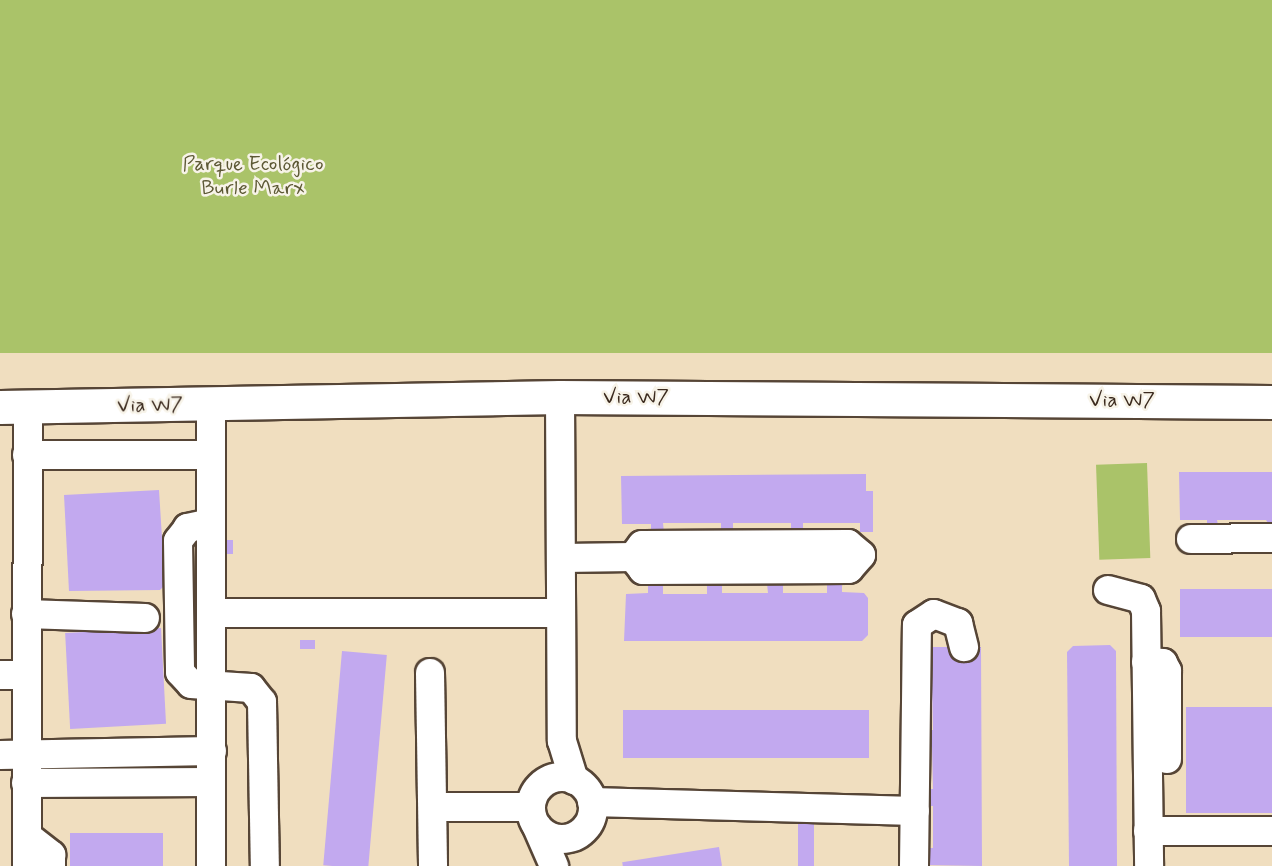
<!DOCTYPE html>
<meta charset="utf-8">
<style>
body{margin:0}
#map{position:relative;width:1272px;height:866px;overflow:hidden;background:#f0debf;font-family:Mynerve,sans-serif}
div>[style]{position:absolute}
.green>*{inset:0;background:#aac369;transform-origin:0 0}
.building>*{inset:0;background:#c2a9ef;transform-origin:0 0}
.roads{filter:drop-shadow(2px 0 #564536) drop-shadow(-2px 0 #564536) drop-shadow(0 2px #564536) drop-shadow(0 -2px #564536)}
.minor>*{height:28px;margin:-14px;padding:0 14px;transform-origin:14px;border-radius:14px;background:#fff}
.minor>.ring{margin:-14px;padding:0;box-sizing:content-box;background:none;border:28px solid #fff;border-radius:50%}
.major>*{height:33px;margin:-16.5px;padding:0 16.5px;transform-origin:16.5px;border-radius:16.5px;background:#fff}
span{translate:-50% -50%;white-space:nowrap;text-align:center;line-height:1.15;-webkit-text-stroke:5px #f7f3e8;paint-order:stroke}
.park-label{font-size:21px;color:#5c5834}
.street-label{font-size:21px;color:#3b2a1e}
</style>
<div id="map">
<div class="green">
<div style="left:0;top:0;width:1272px;height:353px"></div>
<div style="left:1147px;top:463px;width:95px;height:51px;rotate:88deg"></div>
</div>
<div class="building">
<div style="clip-path:polygon(1179px 472px,1272px 472px,1272px 529px,1266px 520px,1217px 520px,1218px 525px,1207px 527px,1207px 520px,1180px 520px)"></div>
<div style="clip-path:polygon(866px 474px,866px 491px,873px 491px,873px 532px,860px 532px,860px 523px,803px 523px,803px 532px,791px 532px,791px 523px,733px 523px,733px 532px,721px 532px,721px 523px,663px 523px,664px 533px,651px 533px,651px 524px,622px 524px,621px 476px)"></div>
<div style="clip-path:polygon(159px 490px,165px 585px,160px 590px,69px 591px,64px 495px)"></div>
<div style="left:225px;top:540px;width:8px;height:14px"></div>
<div style="clip-path:polygon(707px 584px,722px 585px,722px 593px,768px 593px,767px 584px,783px 584px,783px 593px,827px 593px,827px 584px,842px 584px,842px 592px,864px 593px,868px 598px,868px 635px,862px 641px,624px 641px,626px 594px,648px 593px,648px 585px,663px 585px,663px 594px,707px 594px)"></div>
<div style="left:1272px;top:589px;width:48px;height:92px;rotate:90deg"></div>
<div style="left:161px;top:628px;width:96px;height:96px;rotate:87deg"></div>
<div style="left:300px;top:640px;width:15px;height:9px"></div>
<div style="clip-path:polygon(1110px 645px,1116px 651px,1117px 866px,1069px 866px,1067px 652px,1073px 646px)"></div>
<div style="clip-path:polygon(932px 647px,981px 647px,982px 866px,925px 865px,925px 848px,933px 848px,933px 806px,924px 806px,924px 789px,933px 789px,932px 747px,924px 747px,924px 730px,933px 730px,932px 688px,924px 688px,923px 671px,932px 671px)"></div>
<div style="left:342px;top:651px;width:45px;height:215px;rotate:5deg"></div>
<div style="left:1272px;top:707px;width:106px;height:86px;rotate:90deg"></div>
<div style="left:869px;top:710px;width:48px;height:246px;rotate:90deg"></div>
<div style="left:798px;top:824px;width:16px;height:42px"></div>
<div style="left:70px;top:833px;width:93px;height:33px"></div>
<div style="left:719px;top:847px;width:19px;height:98px;rotate:81deg"></div>
</div>
<div class="roads">
<div class="minor">
<div style="left:560px;top:397px;width:344px;rotate:89.7deg"></div>
<div style="left:562px;top:741px;width:41px;rotate:72.9deg"></div>
<div style="left:211px;top:404px;width:462px;rotate:90deg"></div>
<div style="left:27px;top:455px;width:184px"></div>
<div style="left:211px;top:523px;width:24px;rotate:168deg"></div>
<div style="left:188px;top:528px;width:16px;rotate:128deg"></div>
<div style="left:178px;top:541px;width:131px;rotate:89.1deg"></div>
<div style="left:180px;top:672px;width:16px;rotate:47deg"></div>
<div style="left:191px;top:684px;width:60px;rotate:3.8deg"></div>
<div style="left:251px;top:688px;width:18px;rotate:52deg"></div>
<div style="left:262px;top:702px;width:164px;rotate:89deg"></div>
<div style="left:1191px;top:539px;width:81px;rotate:-0.7deg"></div>
<div style="left:848px;top:544px;width:17px;rotate:40deg"></div>
<div style="left:861px;top:555px;width:18px;rotate:131deg"></div>
<div style="left:849px;top:569px;width:206px;rotate:179.7deg"></div>
<div style="left:643px;top:570px;width:16px;rotate:-128deg"></div>
<div style="left:633px;top:557px;width:15px;rotate:-53deg"></div>
<div style="left:642px;top:545px;width:206px;rotate:-0.3deg"></div>
<div style="left:563px;top:558px;width:70px;rotate:-0.8deg"></div>
<div style="left:1108px;top:590px;width:34px;rotate:15deg"></div>
<div style="left:1141px;top:599px;width:13px;rotate:67deg"></div>
<div style="left:1146px;top:611px;width:255px;rotate:89.3deg"></div>
<div style="left:212px;top:613px;width:349px"></div>
<div style="left:26px;top:614px;width:119px;rotate:1.9deg"></div>
<div style="left:1146px;top:662px;width:17px;rotate:3deg"></div>
<div style="left:1163px;top:663px;width:9px;rotate:63deg"></div>
<div style="left:1167px;top:671px;width:88px;rotate:90deg"></div>
<div style="left:430px;top:673px;width:193px;rotate:89.1deg"></div>
<div style="left:0;top:675px;width:26px"></div>
<div style="left:0;top:755px;width:212px;rotate:-1.1deg"></div>
<div class="ring" style="left:531px;top:777px;width:34px;height:34px"></div>
<div style="left:26px;top:783px;width:185px;rotate:-0.3deg"></div>
<div style="left:592px;top:802px;width:323px;rotate:1.6deg"></div>
<div style="left:433px;top:807px;width:98px"></div>
<div style="left:537px;top:827px;width:43px;rotate:66.4deg"></div>
<div style="left:1148px;top:831px;width:124px"></div>
<div style="left:27px;top:836px;width:31px;rotate:38deg"></div>
<div style="left:51px;top:855px;width:11px;rotate:90deg"></div>
<div style="left:27px;top:866px;width:459px;rotate:-89.9deg"></div>
<div style="left:914px;top:866px;width:241px;rotate:-89.3deg"></div>
<div style="left:917px;top:625px;width:20px;rotate:-33deg"></div>
<div style="left:934px;top:614px;width:26px;rotate:21deg"></div>
<div style="left:958px;top:623px;width:25px;rotate:76deg"></div>
</div>
<div class="major">
<div style="left:0;top:407px;width:560px;rotate:-1.02deg"></div>
<div style="left:560px;top:397px;width:712px;rotate:0.4deg"></div>
</div>
</div>
<div class="park-label">
<span style="left:253px;top:176px">Parque Ecológico<br>Burle Marx</span>
</div>
<div class="street-label">
<span style="left:636px;top:397px">Via W7</span>
<span style="left:1122px;top:400px">Via W7</span>
<span style="left:150px;top:405px;rotate:-1deg">Via W7</span>
</div>
</div>
